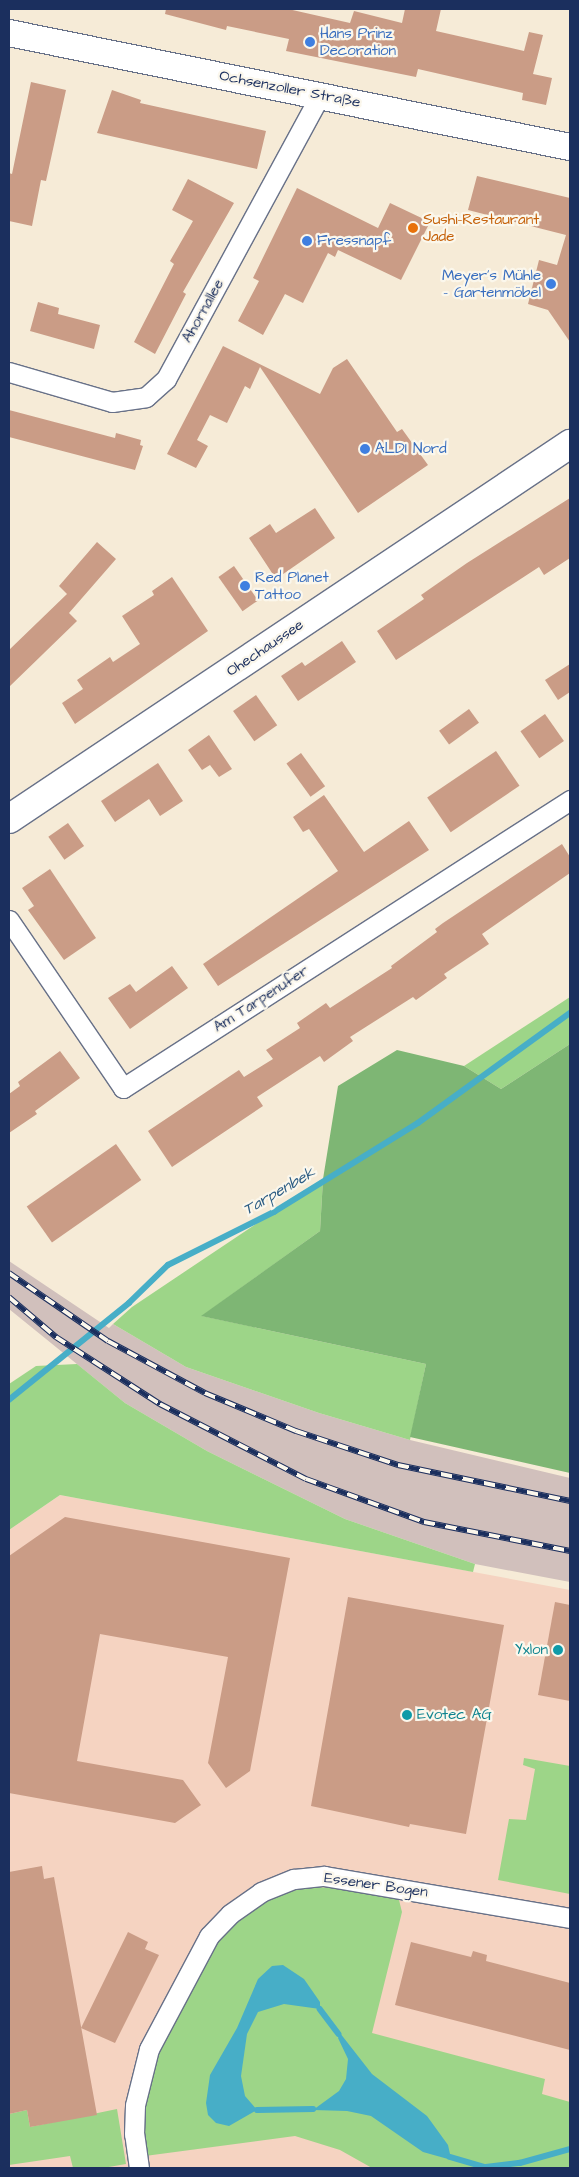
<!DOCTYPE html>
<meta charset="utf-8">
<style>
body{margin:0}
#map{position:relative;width:579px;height:2177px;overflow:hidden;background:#f6ebd7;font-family:"Architects Daughter",sans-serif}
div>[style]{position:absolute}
.built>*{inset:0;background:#f5d3c1}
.industrial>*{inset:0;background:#d1c0bc}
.green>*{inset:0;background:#9dd588}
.forest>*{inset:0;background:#7eb674}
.water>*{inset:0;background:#47aec7}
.stream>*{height:5.5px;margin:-2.75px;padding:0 2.75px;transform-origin:2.75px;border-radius:2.75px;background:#47aec7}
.building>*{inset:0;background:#ca9c86;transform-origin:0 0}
.roads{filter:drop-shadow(1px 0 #687188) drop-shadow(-1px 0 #687188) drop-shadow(0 1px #687188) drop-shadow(0 -1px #687188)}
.minor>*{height:19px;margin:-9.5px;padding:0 9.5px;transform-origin:9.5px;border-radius:9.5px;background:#fff}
.secondary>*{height:26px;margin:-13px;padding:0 13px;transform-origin:13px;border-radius:13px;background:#fff}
.primary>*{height:28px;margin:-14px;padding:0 14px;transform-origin:14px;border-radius:14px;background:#fff}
.rail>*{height:5.5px;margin-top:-2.75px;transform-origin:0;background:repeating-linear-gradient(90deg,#fbf7ec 0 11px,#1b2f5e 0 22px);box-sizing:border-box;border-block:1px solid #1b2f5e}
.dots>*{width:14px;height:14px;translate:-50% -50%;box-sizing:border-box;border:2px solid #fbf7ec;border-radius:50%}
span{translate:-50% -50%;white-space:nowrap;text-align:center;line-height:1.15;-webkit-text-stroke:4.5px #fbf7ec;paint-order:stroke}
.shop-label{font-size:15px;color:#366cbe}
.left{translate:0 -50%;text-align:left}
.right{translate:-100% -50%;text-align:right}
.street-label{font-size:15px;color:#1b2f5e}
.food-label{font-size:15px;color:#c56008}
.culture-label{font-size:15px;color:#0d838f}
.water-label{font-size:16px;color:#2a5b83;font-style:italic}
.frame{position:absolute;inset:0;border:10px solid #1b2f5e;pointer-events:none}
</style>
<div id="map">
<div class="built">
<div style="clip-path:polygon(60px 1495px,570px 1590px,570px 2168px,9px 2168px,9px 1530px)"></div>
</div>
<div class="industrial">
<div style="clip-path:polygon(9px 1261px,109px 1328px,113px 1324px,186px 1367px,319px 1413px,410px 1440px,570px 1478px,570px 1582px,475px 1564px,345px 1519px,207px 1451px,125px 1403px,9px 1309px)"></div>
</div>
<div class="green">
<div style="clip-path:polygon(570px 997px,570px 1044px,501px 1089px,464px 1066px)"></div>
<div style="clip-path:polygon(323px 1179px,320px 1231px,202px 1316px,426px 1364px,410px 1440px,319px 1413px,186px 1367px,113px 1324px,132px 1307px)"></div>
<div style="clip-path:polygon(77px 1364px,125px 1403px,207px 1451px,345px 1519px,475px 1564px,473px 1572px,60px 1495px,9px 1530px,9px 1384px,36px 1366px)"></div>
<div style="clip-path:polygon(524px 1758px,570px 1766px,570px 1894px,498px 1880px,509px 1819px,526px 1820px,535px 1769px,523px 1765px)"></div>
<div style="clip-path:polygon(308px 1887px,344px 1888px,393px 1896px,399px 1900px,402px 1912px,372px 2033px,545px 2079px,542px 2094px,570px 2102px,570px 2168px,372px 2168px,340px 2150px,295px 2136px,145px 2156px,143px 2105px,157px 2055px,216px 1941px,248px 1911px,281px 1894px)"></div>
<div style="clip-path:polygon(117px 2109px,126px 2164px,103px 2168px,73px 2168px,70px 2156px,9px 2165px,9px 2114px,27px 2110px,30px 2127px)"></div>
</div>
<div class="forest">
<div style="clip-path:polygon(570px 1044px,570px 1473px,410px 1437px,426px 1364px,201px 1316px,320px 1231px,323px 1179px,338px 1086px,397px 1050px,464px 1066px,501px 1089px)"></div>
</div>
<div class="water">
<div style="clip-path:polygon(283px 1965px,304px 1979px,320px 2002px,320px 2009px,284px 2004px,258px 2012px,247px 2034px,241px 2076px,245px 2096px,257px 2110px,229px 2126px,216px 2123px,208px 2115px,206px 2103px,210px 2075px,237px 2028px,258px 1979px,272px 1966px)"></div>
<div style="clip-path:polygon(340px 2033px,372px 2074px,427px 2116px,448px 2145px,450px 2154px,448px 2159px,423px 2152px,371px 2116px,347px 2111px,313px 2110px,339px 2091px,346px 2079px,348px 2059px,338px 2038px)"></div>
</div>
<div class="stream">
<div style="left:9px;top:1400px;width:154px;rotate:-38.9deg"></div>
<div style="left:129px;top:1303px;width:54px;rotate:-44.3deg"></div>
<div style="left:168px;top:1265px;width:119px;rotate:-26.6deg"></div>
<div style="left:274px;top:1212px;width:169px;rotate:-31.7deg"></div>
<div style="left:418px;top:1123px;width:188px;rotate:-35.9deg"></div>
<div style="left:320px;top:2009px;width:31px;rotate:53deg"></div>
<div style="left:257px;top:2110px;width:56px;rotate:-1deg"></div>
<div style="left:450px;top:2157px;width:37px;rotate:16deg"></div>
<div style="left:486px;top:2167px;width:34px;rotate:-7deg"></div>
<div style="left:520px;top:2163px;width:52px;rotate:-15.6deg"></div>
</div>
<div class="building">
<div style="clip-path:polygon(166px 9px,288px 9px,350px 23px,354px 11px,402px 23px,405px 9px,441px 9px,436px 31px,524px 51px,529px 32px,543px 35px,533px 74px,552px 78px,546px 105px,522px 100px,523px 93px,418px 69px,416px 77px,286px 51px,289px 39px,227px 26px,226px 30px,165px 14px)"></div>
<div style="clip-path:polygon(31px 82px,66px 90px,46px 181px,41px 180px,32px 226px,9px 221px,9px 173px,12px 174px)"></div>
<div style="clip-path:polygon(112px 90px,141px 100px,140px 103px,266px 131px,257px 169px,97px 133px)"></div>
<div style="clip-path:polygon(477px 176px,570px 198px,570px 342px,548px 310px,528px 304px,539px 260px,557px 265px,566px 235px,468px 210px)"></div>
<div style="clip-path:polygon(188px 179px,234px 203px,183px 292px,186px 294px,155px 354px,134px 342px,174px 264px,170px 261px,193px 221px,172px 210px)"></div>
<div style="clip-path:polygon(297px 188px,378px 228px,390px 203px,430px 222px,401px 280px,338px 250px,335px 257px,328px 253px,303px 303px,285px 294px,263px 335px,238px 321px,259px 281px,253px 278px)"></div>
<div style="clip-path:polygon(38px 302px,59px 308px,58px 314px,100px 325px,94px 349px,30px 331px)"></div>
<div style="clip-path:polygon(223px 346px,320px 394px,333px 368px,347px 359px,397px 432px,402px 429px,428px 465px,358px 513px,260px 367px,250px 389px,245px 386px,227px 423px,210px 415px,197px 440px,208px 446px,196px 468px,167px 454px)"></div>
<div style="clip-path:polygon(9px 410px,115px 438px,116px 433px,141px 440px,140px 445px,143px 446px,135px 470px,9px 437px)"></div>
<div style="clip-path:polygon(570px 498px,570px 558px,544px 575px,539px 567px,396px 660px,377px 631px,424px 599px,421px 595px,467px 563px)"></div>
<div style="clip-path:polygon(315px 508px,335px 538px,276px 579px,249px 538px,270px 524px,276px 533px)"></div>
<div style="clip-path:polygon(97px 542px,116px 559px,69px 613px,77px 621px,9px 687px,9px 650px,67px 594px,59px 586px)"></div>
<div style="left:234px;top:566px;width:42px;height:19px;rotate:55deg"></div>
<div style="clip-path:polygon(172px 577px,208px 631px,75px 724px,62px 703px,83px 689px,77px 680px,110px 657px,113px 662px,140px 644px,122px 616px,154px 595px,152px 591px)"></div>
<div style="clip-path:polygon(342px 641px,356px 662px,298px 701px,281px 676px,302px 662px,305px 666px)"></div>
<div style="clip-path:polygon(570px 664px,570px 692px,558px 700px,545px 680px)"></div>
<div style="left:256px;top:695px;width:37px;height:28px;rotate:55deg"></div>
<div style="left:469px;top:709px;width:17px;height:37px;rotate:54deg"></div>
<div style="left:545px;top:714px;width:33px;height:30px;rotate:55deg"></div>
<div style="clip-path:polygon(209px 735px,232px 769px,219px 777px,210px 765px,202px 770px,188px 750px)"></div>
<div style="left:496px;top:751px;width:42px;height:83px;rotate:56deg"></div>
<div style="left:301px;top:753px;width:41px;height:18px;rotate:54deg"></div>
<div style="clip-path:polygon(158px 763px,183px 801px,160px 816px,149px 799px,115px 822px,101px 801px)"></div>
<div style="clip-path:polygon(324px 795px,364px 852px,409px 821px,429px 850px,218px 986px,203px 964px,338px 871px,309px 829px,303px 832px,293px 817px)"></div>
<div style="left:68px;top:823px;width:28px;height:24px;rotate:55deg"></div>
<div style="clip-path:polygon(562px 844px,570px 857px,570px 873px,482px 934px,489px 944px,444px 974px,447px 978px,416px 1000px,413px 997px,350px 1037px,353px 1041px,324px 1062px,320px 1056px,257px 1097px,263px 1106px,172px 1167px,148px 1131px,239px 1070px,244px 1077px,273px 1059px,266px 1050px,300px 1028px,297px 1023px,326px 1003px,330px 1008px,392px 968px,391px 966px,437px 932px,435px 929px,443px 923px)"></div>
<div style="clip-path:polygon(50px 869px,96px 938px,64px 960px,28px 910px,34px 906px,22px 888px)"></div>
<div style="clip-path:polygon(172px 966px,188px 988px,130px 1029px,108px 998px,130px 984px,136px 992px)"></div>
<div style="clip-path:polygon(60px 1051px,80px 1078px,35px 1111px,37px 1114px,9px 1133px,9px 1094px,20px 1086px,18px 1082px)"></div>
<div style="left:116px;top:1144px;width:44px;height:109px;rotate:55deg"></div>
<div style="clip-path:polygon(65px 1517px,290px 1558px,250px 1771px,226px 1788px,208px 1763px,228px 1657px,100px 1634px,77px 1761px,183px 1780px,201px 1805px,175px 1823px,9px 1793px,9px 1556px)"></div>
<div style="clip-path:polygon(348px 1597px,504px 1625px,466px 1834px,410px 1824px,409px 1827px,311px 1806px)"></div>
<div style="clip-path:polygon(555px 1602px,570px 1605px,570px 1701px,538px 1695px)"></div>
<div style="clip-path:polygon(42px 1866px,44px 1879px,54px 1877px,97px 2115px,30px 2127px,27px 2110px,9px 2114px,9px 1872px)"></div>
<div style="clip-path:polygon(128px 1932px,148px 1942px,145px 1949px,159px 1955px,115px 2043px,81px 2028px)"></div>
<div style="clip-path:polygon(411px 1942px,471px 1957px,473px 1951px,487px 1955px,486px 1961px,570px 1983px,570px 2050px,395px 2005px)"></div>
</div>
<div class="roads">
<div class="minor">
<div style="left:9px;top:372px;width:107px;rotate:16.2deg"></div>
<div style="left:112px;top:402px;width:34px;rotate:-8deg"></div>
<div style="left:146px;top:397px;width:27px;rotate:-42deg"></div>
<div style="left:166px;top:379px;width:323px;rotate:-61.5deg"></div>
<div style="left:9px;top:920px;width:203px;rotate:55.8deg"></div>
<div style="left:123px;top:1088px;width:532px;rotate:-32.79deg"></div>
<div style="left:139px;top:2168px;width:34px;rotate:-98deg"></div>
<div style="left:134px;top:2134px;width:29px;rotate:-88deg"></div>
<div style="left:135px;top:2105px;width:58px;rotate:-76deg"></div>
<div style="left:149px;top:2049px;width:128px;rotate:-62deg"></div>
<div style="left:209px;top:1936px;width:30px;rotate:-46deg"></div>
<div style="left:230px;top:1914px;width:38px;rotate:-35deg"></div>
<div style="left:261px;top:1892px;width:35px;rotate:-22deg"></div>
<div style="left:294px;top:1879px;width:30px;rotate:-6deg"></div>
<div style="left:324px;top:1876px;width:250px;rotate:9.7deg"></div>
</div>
<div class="secondary">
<div style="left:9px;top:33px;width:572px;rotate:11.49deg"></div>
</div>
<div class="primary">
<div style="left:9px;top:819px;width:675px;rotate:-33.76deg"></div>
</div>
</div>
<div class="rail">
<div style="left:9px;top:1273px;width:120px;rotate:34.5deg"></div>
<div style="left:108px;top:1341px;width:110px;rotate:28.2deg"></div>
<div style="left:205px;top:1393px;width:99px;rotate:22.7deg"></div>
<div style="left:296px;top:1431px;width:108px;rotate:18.4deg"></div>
<div style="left:398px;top:1465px;width:176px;rotate:11.8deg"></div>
<div style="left:9px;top:1297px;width:62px;rotate:40.4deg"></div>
<div style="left:56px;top:1337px;width:124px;rotate:32.8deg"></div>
<div style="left:160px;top:1404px;width:164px;rotate:27.2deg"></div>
<div style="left:306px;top:1479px;width:126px;rotate:20deg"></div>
<div style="left:424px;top:1522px;width:149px;rotate:11.2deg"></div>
</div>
<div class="dots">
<div style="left:310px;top:42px;background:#3f7fe0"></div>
<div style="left:413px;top:228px;background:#e8710a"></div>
<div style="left:307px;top:241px;background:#3f7fe0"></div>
<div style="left:551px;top:284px;background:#3f7fe0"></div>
<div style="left:365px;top:449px;background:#3f7fe0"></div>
<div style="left:245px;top:586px;background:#3f7fe0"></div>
<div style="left:558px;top:1650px;background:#0f9aa8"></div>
<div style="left:407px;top:1715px;background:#0f9aa8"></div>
</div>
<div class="shop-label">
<span class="left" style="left:320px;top:42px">Hans Prinz<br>Decoration</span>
<span class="left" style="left:317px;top:241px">Fressnapf</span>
<span class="right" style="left:541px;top:284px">Meyer's Mühle<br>- Gartenmöbel</span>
<span class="left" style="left:375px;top:449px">ALDI Nord</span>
<span class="left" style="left:255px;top:586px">Red Planet<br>Tattoo</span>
</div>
<div class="street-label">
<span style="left:290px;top:89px;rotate:11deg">Ochsenzoller Straße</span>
<span style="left:203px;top:311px;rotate:-61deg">Ahornallee</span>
<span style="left:265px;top:648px;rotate:-34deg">Ohechaussee</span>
<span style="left:261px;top:999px;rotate:-33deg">Am Tarpenufer</span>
<span style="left:376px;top:1885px;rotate:8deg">Essener Bogen</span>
</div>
<div class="food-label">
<span class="left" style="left:423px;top:228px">Sushi-Restaurant<br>Jade</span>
</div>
<div class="culture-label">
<span class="right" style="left:548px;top:1650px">Yxlon</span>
<span class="left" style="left:417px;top:1715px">Evotec AG</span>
</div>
<div class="water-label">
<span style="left:279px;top:1191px;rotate:-30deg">Tarpenbek</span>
</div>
<div class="frame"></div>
</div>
